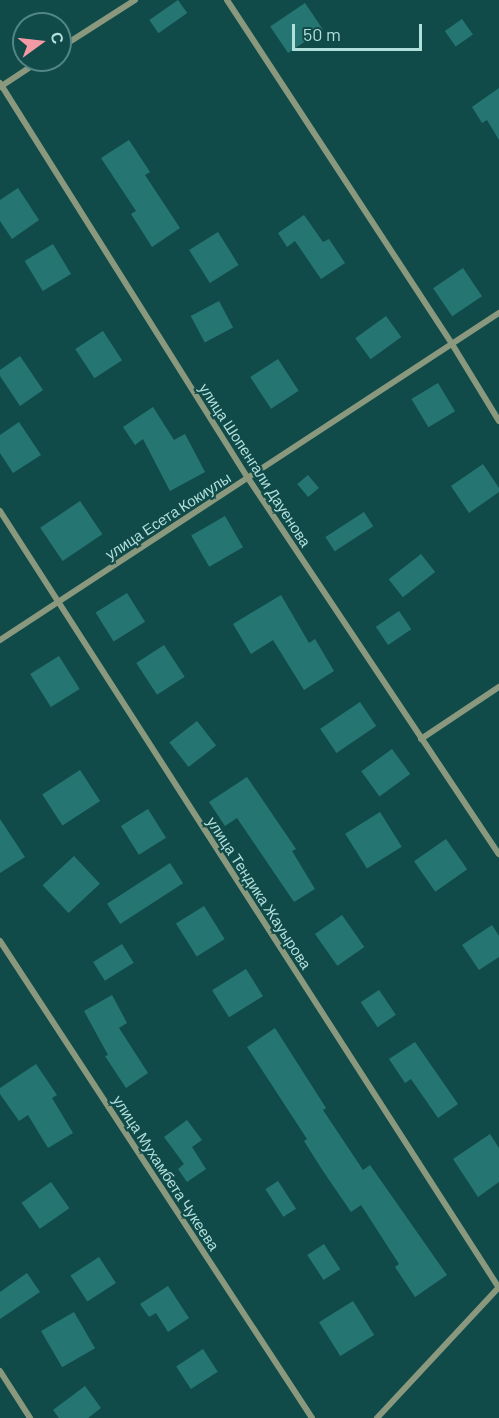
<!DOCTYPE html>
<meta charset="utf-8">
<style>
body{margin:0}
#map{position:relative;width:499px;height:1418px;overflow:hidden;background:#114b49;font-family:Barlow,sans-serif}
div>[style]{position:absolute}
.building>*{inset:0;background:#257673;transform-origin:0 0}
.street>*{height:6px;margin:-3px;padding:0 3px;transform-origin:3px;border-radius:3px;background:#8a997e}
span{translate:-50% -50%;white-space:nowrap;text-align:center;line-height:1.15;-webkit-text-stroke:4.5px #114b49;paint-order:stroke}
.street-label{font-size:15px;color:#b1dfdc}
.north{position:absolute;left:12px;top:12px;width:60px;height:60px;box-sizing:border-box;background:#114b49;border:2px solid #518684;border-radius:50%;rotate:75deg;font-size:16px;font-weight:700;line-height:24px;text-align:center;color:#b1dfdc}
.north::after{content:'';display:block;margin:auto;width:21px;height:27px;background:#f49aa5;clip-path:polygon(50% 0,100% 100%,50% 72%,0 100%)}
.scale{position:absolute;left:292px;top:24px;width:130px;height:27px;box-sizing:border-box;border:3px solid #b1dfdc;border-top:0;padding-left:8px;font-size:18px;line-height:21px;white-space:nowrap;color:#b1dfdc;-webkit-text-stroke:4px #114b49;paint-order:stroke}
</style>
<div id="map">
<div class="building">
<div style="left:178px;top:0;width:16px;height:35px;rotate:55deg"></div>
<div style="left:305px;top:3px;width:32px;height:42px;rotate:56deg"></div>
<div style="left:462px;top:19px;width:19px;height:21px;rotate:55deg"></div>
<div style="clip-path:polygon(499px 88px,499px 140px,487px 120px,482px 123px,472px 107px)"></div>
<div style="clip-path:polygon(129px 140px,150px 172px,145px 175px,180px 228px,152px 247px,131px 214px,136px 211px,101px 158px)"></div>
<div style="clip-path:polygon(18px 188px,39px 220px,12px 239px,0 221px,0 200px)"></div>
<div style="clip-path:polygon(304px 215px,323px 242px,329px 239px,345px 263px,321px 279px,295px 241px,287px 247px,278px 233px)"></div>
<div style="left:218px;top:232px;width:39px;height:34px;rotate:58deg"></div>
<div style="left:53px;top:244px;width:35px;height:33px;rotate:59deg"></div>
<div style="left:463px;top:268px;width:34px;height:36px;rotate:56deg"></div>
<div style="left:219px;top:301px;width:30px;height:32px;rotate:62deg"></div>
<div style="left:386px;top:316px;width:26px;height:38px;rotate:54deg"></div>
<div style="left:103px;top:331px;width:35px;height:33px;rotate:57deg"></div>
<div style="clip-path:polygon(20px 356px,43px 390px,20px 406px,0 376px,0 370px)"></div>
<div style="left:278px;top:359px;width:38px;height:33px;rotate:57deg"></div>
<div style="left:438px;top:383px;width:33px;height:31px;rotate:59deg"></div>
<div style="clip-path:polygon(153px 407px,174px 440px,185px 434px,205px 472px,170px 491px,143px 439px,135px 445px,123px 427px)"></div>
<div style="clip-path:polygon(19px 422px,41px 455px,13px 473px,0 453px,0 435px)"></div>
<div style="clip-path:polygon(483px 464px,499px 488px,499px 492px,469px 513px,451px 486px)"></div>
<div style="left:308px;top:475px;width:17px;height:14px;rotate:50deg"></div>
<div style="left:80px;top:501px;width:40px;height:48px;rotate:56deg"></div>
<div style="left:364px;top:512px;width:17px;height:46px;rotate:57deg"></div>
<div style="left:225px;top:516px;width:36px;height:39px;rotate:60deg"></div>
<div style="left:421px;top:554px;width:23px;height:41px;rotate:52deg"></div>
<div style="left:127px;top:593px;width:34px;height:37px;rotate:58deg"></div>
<div style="clip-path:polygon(281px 595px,309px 643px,315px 639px,334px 671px,304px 690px,273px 640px,251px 654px,233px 624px)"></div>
<div style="left:399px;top:611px;width:22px;height:28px;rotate:56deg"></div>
<div style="left:164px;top:645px;width:38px;height:33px;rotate:57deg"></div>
<div style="left:59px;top:656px;width:39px;height:34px;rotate:58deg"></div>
<div style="left:360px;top:702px;width:29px;height:48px;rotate:56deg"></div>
<div style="left:197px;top:721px;width:31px;height:35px;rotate:52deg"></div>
<div style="left:392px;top:749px;width:31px;height:38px;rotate:54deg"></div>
<div style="left:80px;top:770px;width:37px;height:45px;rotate:57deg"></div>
<div style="clip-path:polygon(247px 777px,296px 849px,292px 851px,315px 889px,294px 902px,237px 818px,225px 826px,209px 802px)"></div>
<div style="left:148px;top:809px;width:34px;height:32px;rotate:58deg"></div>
<div style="left:380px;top:812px;width:41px;height:41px;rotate:58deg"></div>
<div style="clip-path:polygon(0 819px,25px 857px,0 873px)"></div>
<div style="left:446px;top:839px;width:37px;height:39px;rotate:55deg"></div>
<div style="left:74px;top:856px;width:38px;height:43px;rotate:47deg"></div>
<div style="left:170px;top:863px;width:24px;height:75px;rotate:57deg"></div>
<div style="left:204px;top:906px;width:39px;height:33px;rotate:58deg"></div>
<div style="left:342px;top:915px;width:39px;height:33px;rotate:55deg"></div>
<div style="clip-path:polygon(492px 925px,499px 936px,499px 957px,479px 970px,462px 945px)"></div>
<div style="left:122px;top:944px;width:22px;height:34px;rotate:58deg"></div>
<div style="left:246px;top:969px;width:32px;height:40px;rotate:58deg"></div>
<div style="left:379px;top:990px;width:30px;height:22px;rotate:56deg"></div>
<div style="clip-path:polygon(112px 995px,127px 1023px,119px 1028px,148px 1073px,126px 1088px,105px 1056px,108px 1055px,84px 1011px)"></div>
<div style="clip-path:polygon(275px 1028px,326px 1108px,323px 1110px,363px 1170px,370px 1165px,447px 1275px,415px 1297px,395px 1267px,399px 1264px,361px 1205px,351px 1212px,323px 1171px,304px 1141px,307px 1139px,247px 1047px)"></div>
<div style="clip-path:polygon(415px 1042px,458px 1104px,438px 1118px,411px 1079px,405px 1083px,389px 1059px)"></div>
<div style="clip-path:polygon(36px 1064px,57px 1095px,52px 1098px,73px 1133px,48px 1148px,28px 1115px,19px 1121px,0 1094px,0 1088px)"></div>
<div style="clip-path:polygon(187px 1120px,202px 1140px,192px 1147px,206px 1169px,187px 1182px,178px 1169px,184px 1164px,164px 1137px)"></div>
<div style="clip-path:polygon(490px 1134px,499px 1148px,499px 1182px,478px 1197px,453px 1159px)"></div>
<div style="left:278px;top:1181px;width:33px;height:15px;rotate:57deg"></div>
<div style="left:51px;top:1182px;width:32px;height:36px;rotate:55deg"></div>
<div style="left:324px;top:1244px;width:30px;height:20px;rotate:57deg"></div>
<div style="left:99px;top:1257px;width:31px;height:34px;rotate:57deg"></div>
<div style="clip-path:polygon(27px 1273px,40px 1292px,0 1319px,0 1292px)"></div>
<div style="clip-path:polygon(168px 1286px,189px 1318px,168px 1332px,156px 1313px,149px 1317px,140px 1304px)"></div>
<div style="left:353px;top:1301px;width:40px;height:40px;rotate:58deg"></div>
<div style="left:74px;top:1312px;width:42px;height:38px;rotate:60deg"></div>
<div style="left:203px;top:1349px;width:27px;height:32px;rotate:57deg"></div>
<div style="clip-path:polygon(85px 1386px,101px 1408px,88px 1418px,59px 1418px,53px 1410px)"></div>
</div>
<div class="street">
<div style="left:227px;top:0;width:411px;rotate:56.8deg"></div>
<div style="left:452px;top:344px;width:90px;rotate:58.6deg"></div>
<div style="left:60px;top:48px;width:89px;rotate:-32.6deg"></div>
<div style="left:0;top:83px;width:466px;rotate:57.9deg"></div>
<div style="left:248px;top:478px;width:452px;rotate:56.3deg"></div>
<div style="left:0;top:87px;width:49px;rotate:-33.4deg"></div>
<div style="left:0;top:511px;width:923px;rotate:57.29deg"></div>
<div style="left:0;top:640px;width:597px;rotate:-33.24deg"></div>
<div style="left:421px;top:739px;width:94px;rotate:-33.7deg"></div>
<div style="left:0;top:941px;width:570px;rotate:56.81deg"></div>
<div style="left:0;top:1371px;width:56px;rotate:57.4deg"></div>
<div style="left:377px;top:1418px;width:179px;rotate:-47deg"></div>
</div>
<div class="street-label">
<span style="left:255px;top:465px;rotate:57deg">улица Шопенгали Дауенова</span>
<span style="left:168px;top:516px;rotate:-33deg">улица Есета Кокиулы</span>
<span style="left:259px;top:893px;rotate:57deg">улица Тендика Жауырова</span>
<span style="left:166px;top:1173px;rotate:57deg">улица Мухамбета Чукеева</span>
</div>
<div class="north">С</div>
<div class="scale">50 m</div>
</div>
